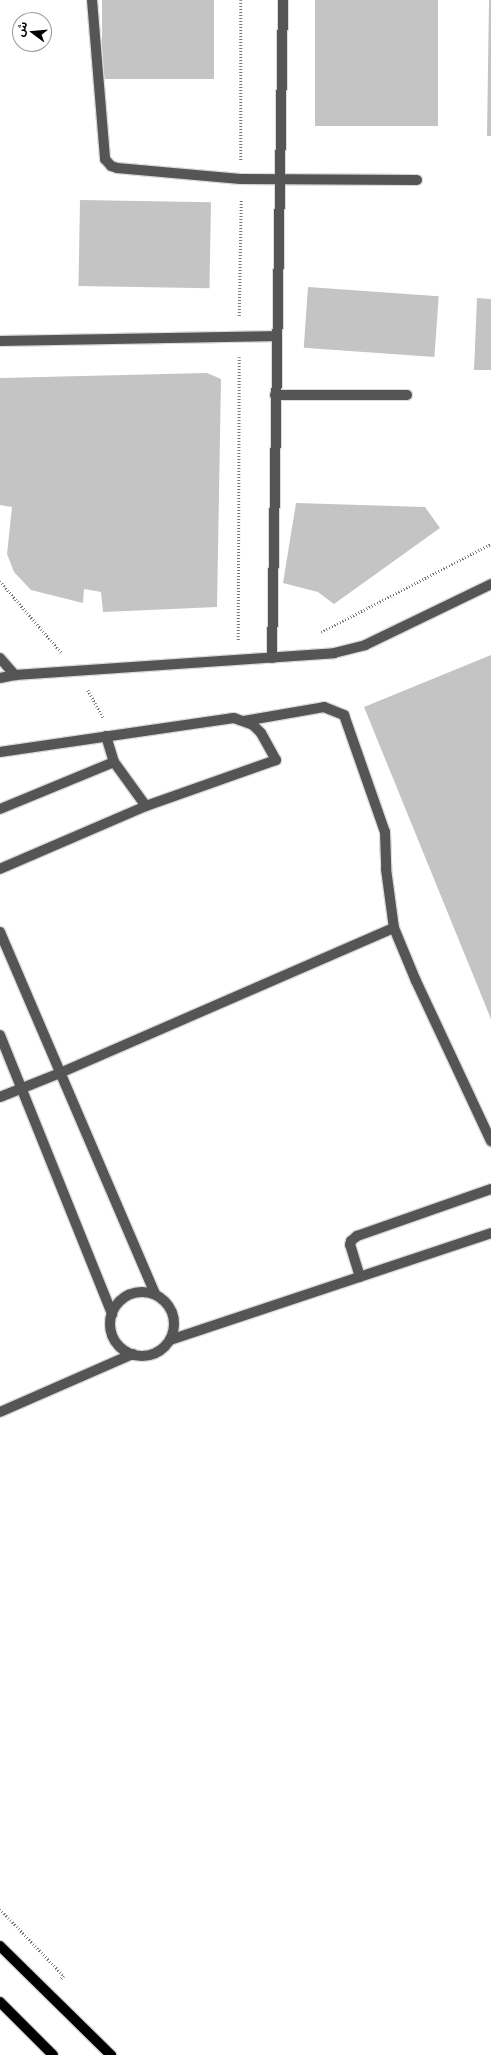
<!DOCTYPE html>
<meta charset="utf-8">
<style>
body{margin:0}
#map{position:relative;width:491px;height:2055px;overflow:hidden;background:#fff;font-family:Poppins,"Noto Sans Arabic",sans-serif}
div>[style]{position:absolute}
.building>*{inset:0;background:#c4c4c4;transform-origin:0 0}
.path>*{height:2.5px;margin-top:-1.25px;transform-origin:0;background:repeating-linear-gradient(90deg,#777 0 1px,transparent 0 3px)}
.roads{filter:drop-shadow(1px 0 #dbdbdb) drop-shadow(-1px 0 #dbdbdb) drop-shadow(0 1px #dbdbdb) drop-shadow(0 -1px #dbdbdb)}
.minor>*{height:10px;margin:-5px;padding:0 5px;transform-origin:5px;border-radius:5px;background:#555}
.minor>.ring{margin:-5px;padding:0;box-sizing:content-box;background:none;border:10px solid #555;border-radius:50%}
.major>*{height:10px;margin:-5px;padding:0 5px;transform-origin:5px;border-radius:5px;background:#000}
span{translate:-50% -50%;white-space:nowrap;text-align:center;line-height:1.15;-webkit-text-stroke:3.5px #fff;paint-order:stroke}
.north{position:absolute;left:12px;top:12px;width:40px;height:40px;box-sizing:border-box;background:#fff;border:1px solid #999;border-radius:50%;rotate:286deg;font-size:11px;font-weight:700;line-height:16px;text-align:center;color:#000}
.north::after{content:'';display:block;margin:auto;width:14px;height:18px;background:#000;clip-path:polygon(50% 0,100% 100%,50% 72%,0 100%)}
</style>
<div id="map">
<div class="building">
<div style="left:102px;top:0;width:112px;height:79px"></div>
<div style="left:315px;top:0;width:123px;height:126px"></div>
<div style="clip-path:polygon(489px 0,491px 0,491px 136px,487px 136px)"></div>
<div style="left:80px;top:200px;width:131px;height:86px;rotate:1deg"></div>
<div style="left:308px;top:287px;width:131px;height:61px;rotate:4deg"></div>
<div style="clip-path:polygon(477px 298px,491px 299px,491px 370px,474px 370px)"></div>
<div style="clip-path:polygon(207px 373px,221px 379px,217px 607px,103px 612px,101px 592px,84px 589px,83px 603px,31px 590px,14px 572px,7px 554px,12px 507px,0 505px,0 378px)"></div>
<div style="clip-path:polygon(296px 503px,425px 507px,440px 528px,334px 604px,318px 592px,283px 583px)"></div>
<div style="clip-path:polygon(491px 655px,491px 1019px,364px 707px)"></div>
</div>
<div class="path">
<div style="left:241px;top:0;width:160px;rotate:90deg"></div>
<div style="left:239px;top:316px;width:117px;rotate:-89deg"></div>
<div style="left:0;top:581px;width:94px;rotate:49.3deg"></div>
<div style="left:321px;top:632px;width:191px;rotate:-27.4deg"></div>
<div style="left:238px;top:640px;width:283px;rotate:-89.8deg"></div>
<div style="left:88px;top:690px;width:31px;rotate:61deg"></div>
<div style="left:0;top:1909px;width:93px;rotate:46.3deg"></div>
<div style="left:64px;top:1976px;width:4px;rotate:135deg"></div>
</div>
<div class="roads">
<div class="minor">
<div style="left:92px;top:0;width:160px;rotate:85.3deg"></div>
<div style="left:105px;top:159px;width:9px;rotate:49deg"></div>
<div style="left:111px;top:166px;width:6px;rotate:18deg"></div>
<div style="left:117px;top:168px;width:124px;rotate:5.1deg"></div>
<div style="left:241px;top:179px;width:176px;rotate:0.3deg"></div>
<div style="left:0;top:341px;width:276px;rotate:-1deg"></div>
<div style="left:275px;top:395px;width:132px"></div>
<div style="left:0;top:658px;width:23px;rotate:49deg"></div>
<div style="left:272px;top:658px;width:658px;rotate:-89.04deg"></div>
<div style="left:0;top:678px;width:15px;rotate:-11deg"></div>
<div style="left:15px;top:675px;width:320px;rotate:-3.9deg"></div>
<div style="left:334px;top:653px;width:32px;rotate:-14deg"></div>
<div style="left:365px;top:645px;width:140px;rotate:-25.8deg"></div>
<div style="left:244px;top:721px;width:81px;rotate:-9.9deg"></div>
<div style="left:324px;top:707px;width:22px;rotate:22deg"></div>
<div style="left:344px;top:715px;width:124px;rotate:70.7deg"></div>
<div style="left:385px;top:832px;width:37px;rotate:88deg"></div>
<div style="left:386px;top:869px;width:60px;rotate:82.3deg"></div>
<div style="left:394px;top:928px;width:57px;rotate:67.5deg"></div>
<div style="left:416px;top:981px;width:177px;rotate:64.9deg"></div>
<div style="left:106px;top:736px;width:27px;rotate:73deg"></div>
<div style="left:114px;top:762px;width:54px;rotate:54deg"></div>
<div style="left:0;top:752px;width:236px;rotate:-8.3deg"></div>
<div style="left:234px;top:718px;width:20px;rotate:20deg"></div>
<div style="left:253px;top:725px;width:11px;rotate:45deg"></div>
<div style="left:261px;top:733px;width:31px;rotate:61deg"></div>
<div style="left:276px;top:760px;width:138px;rotate:160.5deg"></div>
<div style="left:146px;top:806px;width:159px;rotate:156.7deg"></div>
<div style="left:0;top:809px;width:123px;rotate:-22.4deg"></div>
<div style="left:0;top:932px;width:394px;rotate:66.8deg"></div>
<div style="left:0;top:1035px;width:301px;rotate:68.1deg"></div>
<div style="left:0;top:1097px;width:65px;rotate:-21.8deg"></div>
<div style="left:60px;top:1073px;width:364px;rotate:-23.5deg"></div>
<div style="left:360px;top:1277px;width:34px;rotate:-107deg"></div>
<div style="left:350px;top:1245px;width:4px;rotate:-76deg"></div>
<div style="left:351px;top:1241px;width:8px;rotate:-40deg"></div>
<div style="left:357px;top:1236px;width:142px;rotate:-19.3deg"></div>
<div class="ring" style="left:110px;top:1292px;width:54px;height:54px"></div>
<div style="left:170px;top:1340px;width:338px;rotate:-18.4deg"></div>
<div style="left:0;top:1412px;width:145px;rotate:-23.6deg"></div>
</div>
<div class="major">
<div style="left:0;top:1946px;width:156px;rotate:44.5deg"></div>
<div style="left:0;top:2002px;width:75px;rotate:45deg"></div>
</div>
</div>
<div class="north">ش</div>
</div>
